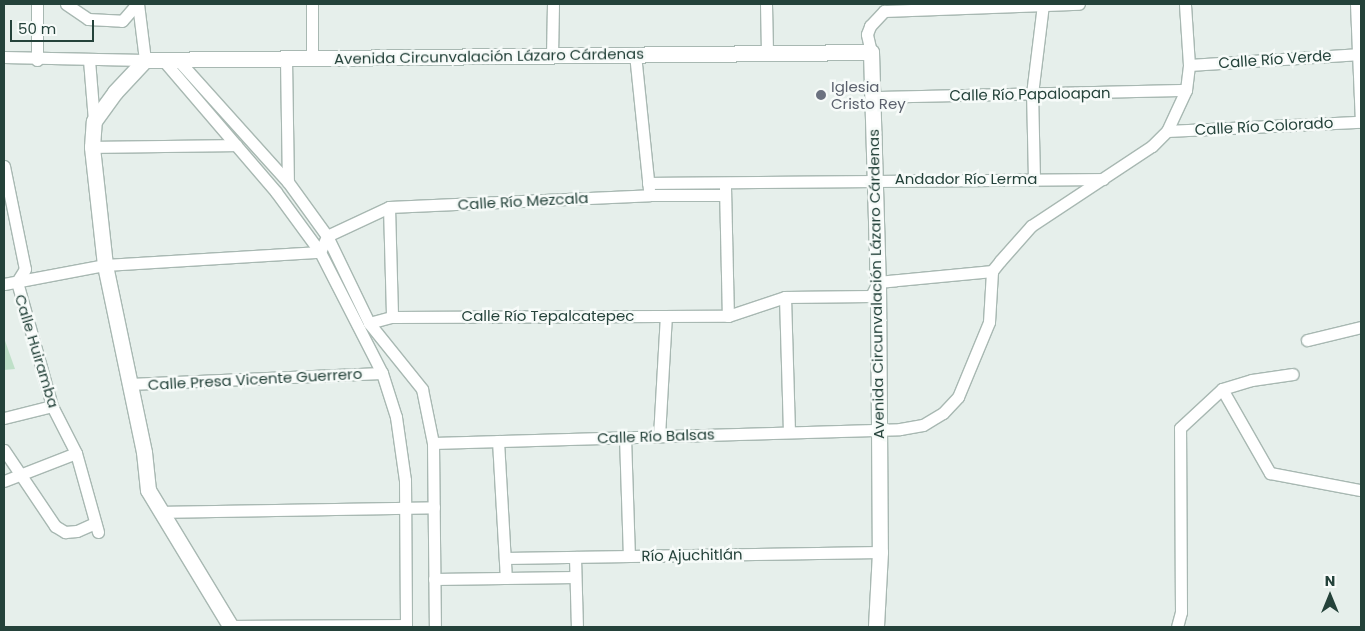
<!DOCTYPE html>
<meta charset="utf-8">
<style>
body{margin:0}
#map{position:relative;width:1365px;height:631px;overflow:hidden;background:#e6efeb;font-family:Poppins,sans-serif}
div>[style]{position:absolute}
.green>*{inset:0;background:#bfe0c8}
.roads{filter:drop-shadow(1px 0 #a8b8b2) drop-shadow(-1px 0 #a8b8b2) drop-shadow(0 1px #a8b8b2) drop-shadow(0 -1px #a8b8b2)}
.street>*{height:11px;margin:-5.5px;padding:0 5.5px;transform-origin:5.5px;border-radius:5.5px;background:#fff}
.secondary>*{height:15px;margin:-7.5px;padding:0 7.5px;transform-origin:7.5px;border-radius:7.5px;background:#fff}
.dots>*{width:14px;height:14px;translate:-50% -50%;box-sizing:border-box;border:2px solid #f7fbf9;border-radius:50%}
span{translate:-50% -50%;white-space:nowrap;text-align:center;line-height:1.15;-webkit-text-stroke:5px #f7fbf9;paint-order:stroke}
.street-label{font-size:15px;color:#24423a}
.worship-label{font-size:15px;color:#5b616d}
.left{translate:0 -50%;text-align:left}
.frame{position:absolute;inset:0;border:5px solid #24423a;pointer-events:none}
.north{position:absolute;left:1305px;top:571px;width:50px;height:50px;-webkit-text-stroke:4px #f7fbf9;paint-order:stroke;rotate:0deg;font-size:14px;font-weight:700;line-height:20px;text-align:center;color:#24423a}
.north::after{content:'';display:block;margin:auto;width:18px;height:22px;background:#24423a;clip-path:polygon(50% 0,100% 100%,50% 72%,0 100%)}
.scale{position:absolute;left:10px;top:20px;width:84px;height:22px;box-sizing:border-box;border:2px solid #24423a;border-top:0;padding-left:6px;font-size:15px;line-height:18px;white-space:nowrap;color:#24423a;-webkit-text-stroke:4px #f7fbf9;paint-order:stroke}
</style>
<div id="map">
<div class="green">
<div style="clip-path:polygon(4px 338px,15px 369px,4px 370px)"></div>
</div>
<div class="roads">
<div class="street">
<div style="left:37px;top:4px;width:56px;rotate:90deg"></div>
<div style="left:66px;top:4px;width:27px;rotate:34deg"></div>
<div style="left:88px;top:19px;width:34px;rotate:3deg"></div>
<div style="left:122px;top:21px;width:23px;rotate:-49deg"></div>
<div style="left:766px;top:4px;width:49px;rotate:88.8deg"></div>
<div style="left:1356px;top:4px;width:118px;rotate:87.6deg"></div>
<div style="left:871px;top:52px;width:18px;rotate:-103deg"></div>
<div style="left:867px;top:34px;width:9px;rotate:-69deg"></div>
<div style="left:870px;top:26px;width:21px;rotate:-47deg"></div>
<div style="left:884px;top:11px;width:195px;rotate:-2.1deg"></div>
<div style="left:635px;top:54px;width:136px;rotate:84.1deg"></div>
<div style="left:552px;top:56px;width:52px;rotate:-88.9deg"></div>
<div style="left:4px;top:57px;width:141px;rotate:1.2deg"></div>
<div style="left:145px;top:60px;width:56px;rotate:-97.1deg"></div>
<div style="left:312px;top:58px;width:54px;rotate:-90deg"></div>
<div style="left:286px;top:59px;width:123px;rotate:89.1deg"></div>
<div style="left:89px;top:60px;width:61px;rotate:85.3deg"></div>
<div style="left:163px;top:60px;width:174px;rotate:49.4deg"></div>
<div style="left:276px;top:192px;width:74px;rotate:53.7deg"></div>
<div style="left:320px;top:252px;width:136px;rotate:62.9deg"></div>
<div style="left:382px;top:373px;width:46px;rotate:72.3deg"></div>
<div style="left:396px;top:417px;width:64px;rotate:81.9deg"></div>
<div style="left:405px;top:480px;width:147px;rotate:89.6deg"></div>
<div style="left:178px;top:60px;width:164px;rotate:48deg"></div>
<div style="left:288px;top:182px;width:67px;rotate:54.2deg"></div>
<div style="left:327px;top:236px;width:97px;rotate:64.2deg"></div>
<div style="left:369px;top:323px;width:85px;rotate:51.2deg"></div>
<div style="left:422px;top:389px;width:55px;rotate:78.5deg"></div>
<div style="left:433px;top:443px;width:184px;rotate:89.4deg"></div>
<div style="left:1189px;top:65px;width:172px;rotate:-3.7deg"></div>
<div style="left:873px;top:97px;width:313px;rotate:-1.3deg"></div>
<div style="left:1167px;top:131px;width:194px;rotate:-2.7deg"></div>
<div style="left:92px;top:147px;width:144px;rotate:-0.8deg"></div>
<div style="left:4px;top:166px;width:105px;rotate:78.5deg"></div>
<div style="left:25px;top:269px;width:15px;rotate:122deg"></div>
<div style="left:17px;top:282px;width:129px;rotate:74.2deg"></div>
<div style="left:52px;top:406px;width:53px;rotate:62.9deg"></div>
<div style="left:76px;top:453px;width:82px;rotate:74.4deg"></div>
<div style="left:1034px;top:179px;width:85px;rotate:-91.3deg"></div>
<div style="left:1032px;top:94px;width:90px;rotate:-83deg"></div>
<div style="left:648px;top:183px;width:455px;rotate:-0.5deg"></div>
<div style="left:725px;top:187px;width:129px;rotate:88.7deg"></div>
<div style="left:389px;top:207px;width:110px;rotate:88.4deg"></div>
<div style="left:4px;top:284px;width:103px;rotate:-10.7deg"></div>
<div style="left:105px;top:265px;width:215px;rotate:-3.5deg"></div>
<div style="left:320px;top:252px;width:17px;rotate:-66deg"></div>
<div style="left:327px;top:236px;width:68px;rotate:-25.1deg"></div>
<div style="left:389px;top:207px;width:261px;rotate:-2.6deg"></div>
<div style="left:650px;top:195px;width:75px"></div>
<div style="left:785px;top:297px;width:135px;rotate:88.3deg"></div>
<div style="left:369px;top:323px;width:24px;rotate:-15deg"></div>
<div style="left:392px;top:317px;width:336px;rotate:-0.2deg"></div>
<div style="left:728px;top:316px;width:60px;rotate:-18.4deg"></div>
<div style="left:785px;top:297px;width:86px;rotate:-0.7deg"></div>
<div style="left:871px;top:296px;width:16px;rotate:-63deg"></div>
<div style="left:878px;top:282px;width:115px;rotate:-5.5deg"></div>
<div style="left:1307px;top:340px;width:56px;rotate:-13.5deg"></div>
<div style="left:129px;top:384px;width:253px;rotate:-2.5deg"></div>
<div style="left:1222px;top:389px;width:97px;rotate:60.3deg"></div>
<div style="left:1270px;top:473px;width:92px;rotate:10.7deg"></div>
<div style="left:4px;top:418px;width:49px;rotate:-14deg"></div>
<div style="left:659px;top:436px;width:120px;rotate:-86.7deg"></div>
<div style="left:625px;top:437px;width:119px;rotate:88.1deg"></div>
<div style="left:498px;top:441px;width:137px;rotate:86.7deg"></div>
<div style="left:433px;top:443px;width:467px;rotate:-1.7deg"></div>
<div style="left:900px;top:429px;width:23px;rotate:-10deg"></div>
<div style="left:923px;top:425px;width:23px;rotate:-31deg"></div>
<div style="left:943px;top:413px;width:22px;rotate:-47deg"></div>
<div style="left:958px;top:397px;width:81px;rotate:-67.5deg"></div>
<div style="left:989px;top:322px;width:51px;rotate:-86.6deg"></div>
<div style="left:992px;top:271px;width:13px;rotate:-51deg"></div>
<div style="left:1000px;top:261px;width:47px;rotate:-48.5deg"></div>
<div style="left:1031px;top:226px;width:145px;rotate:-33.5deg"></div>
<div style="left:1152px;top:146px;width:21px;rotate:-45deg"></div>
<div style="left:1167px;top:131px;width:45px;rotate:-65.1deg"></div>
<div style="left:1186px;top:90px;width:25px;rotate:-83deg"></div>
<div style="left:1189px;top:65px;width:61px;rotate:-93.8deg"></div>
<div style="left:4px;top:450px;width:92px;rotate:56.1deg"></div>
<div style="left:55px;top:526px;width:12px;rotate:31deg"></div>
<div style="left:65px;top:532px;width:12px;rotate:-5deg"></div>
<div style="left:77px;top:531px;width:20px;rotate:-24deg"></div>
<div style="left:4px;top:481px;width:77px;rotate:-21.3deg"></div>
<div style="left:161px;top:512px;width:273px;rotate:-1deg"></div>
<div style="left:575px;top:557px;width:70px;rotate:88.4deg"></div>
<div style="left:505px;top:558px;width:375px;rotate:-0.9deg"></div>
<div style="left:434px;top:579px;width:141px;rotate:-0.8deg"></div>
<div style="left:230px;top:626px;width:176px;rotate:-0.3deg"></div>
<div style="left:1177px;top:627px;width:16px;rotate:-75deg"></div>
<div style="left:1181px;top:612px;width:184px;rotate:-90.3deg"></div>
<div style="left:1180px;top:428px;width:57px;rotate:-42.9deg"></div>
<div style="left:1222px;top:389px;width:31px;rotate:-17deg"></div>
<div style="left:1252px;top:380px;width:41px;rotate:-8.3deg"></div>
</div>
<div class="secondary">
<div style="left:231px;top:627px;width:160px;rotate:-121.2deg"></div>
<div style="left:148px;top:490px;width:38px;rotate:-96deg"></div>
<div style="left:144px;top:452px;width:191px;rotate:-101.8deg"></div>
<div style="left:105px;top:265px;width:119px;rotate:-96.3deg"></div>
<div style="left:92px;top:147px;width:26px;rotate:-86deg"></div>
<div style="left:94px;top:121px;width:36px;rotate:-54deg"></div>
<div style="left:115px;top:92px;width:44px;rotate:-46.8deg"></div>
<div style="left:145px;top:60px;width:726px;rotate:-0.63deg"></div>
<div style="left:871px;top:52px;width:230px;rotate:88.3deg"></div>
<div style="left:878px;top:282px;width:270px;rotate:89.6deg"></div>
<div style="left:880px;top:552px;width:75px;rotate:93.1deg"></div>
</div>
</div>
<div class="dots">
<div style="left:821px;top:95px;background:#6b7280"></div>
</div>
<div class="street-label">
<span style="left:489px;top:56px;rotate:-1deg">Avenida Circunvalación Lázaro Cárdenas</span>
<span style="left:1275px;top:59px;rotate:-4deg">Calle Río Verde</span>
<span style="left:1030px;top:94px;rotate:-1deg">Calle Río Papaloapan</span>
<span style="left:1264px;top:126px;rotate:-3deg">Calle Río Colorado</span>
<span style="left:966px;top:179px">Andador Río Lerma</span>
<span style="left:523px;top:201px;rotate:-3deg">Calle Río Mezcala</span>
<span style="left:876px;top:284px;rotate:-91deg">Avenida Circunvalación Lázaro Cárdenas</span>
<span style="left:548px;top:316px">Calle Río Tepalcatepec</span>
<span style="left:37px;top:351px;rotate:73deg">Calle Huiramba</span>
<span style="left:255px;top:379px;rotate:-3deg">Calle Presa Vicente Guerrero</span>
<span style="left:656px;top:436px;rotate:-2deg">Calle Río Balsas</span>
<span style="left:692px;top:555px;rotate:-1deg">Río Ajuchitlán</span>
</div>
<div class="worship-label">
<span class="left" style="left:831px;top:95px">Iglesia<br>Cristo Rey</span>
</div>
<div class="frame"></div>
<div class="north">N</div>
<div class="scale">50 m</div>
</div>
